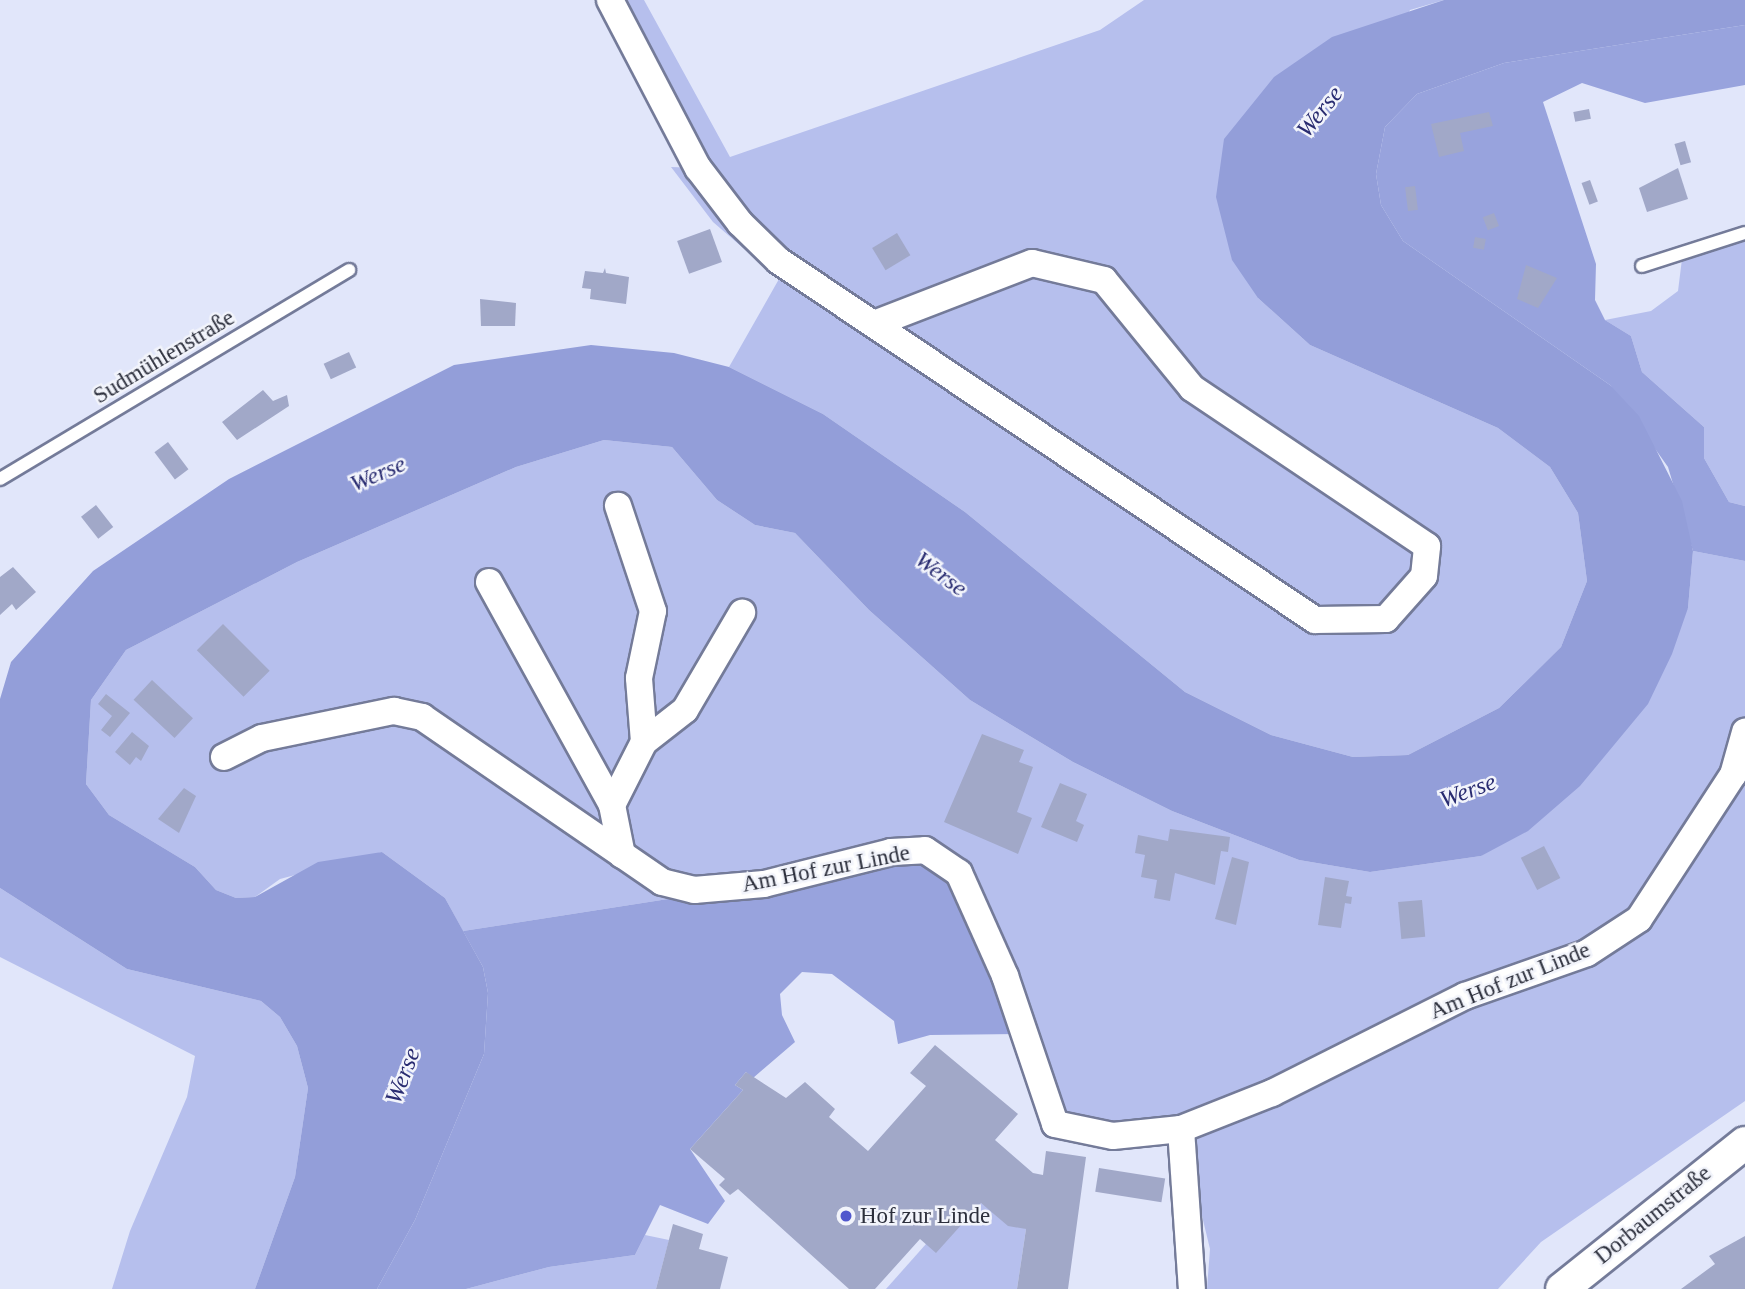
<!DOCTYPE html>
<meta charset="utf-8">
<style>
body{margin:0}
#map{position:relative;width:1745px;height:1289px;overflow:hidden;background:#e1e6fa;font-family:"Times New Roman",serif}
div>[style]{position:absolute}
.green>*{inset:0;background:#b6bfed}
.forest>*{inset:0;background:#98a3dd}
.water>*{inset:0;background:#939ed9}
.building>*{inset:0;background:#a1a8c8;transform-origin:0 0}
.roads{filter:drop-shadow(2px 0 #747b99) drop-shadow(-2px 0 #747b99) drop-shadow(0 2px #747b99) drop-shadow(0 -2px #747b99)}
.service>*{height:12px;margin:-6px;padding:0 6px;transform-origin:6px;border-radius:6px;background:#fff}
.minor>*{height:26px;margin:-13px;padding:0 13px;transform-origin:13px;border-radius:13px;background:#fff}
.tertiary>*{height:32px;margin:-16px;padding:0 16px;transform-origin:16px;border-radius:16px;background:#fff}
.dots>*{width:19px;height:19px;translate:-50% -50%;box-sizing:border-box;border:4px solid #f2f4fb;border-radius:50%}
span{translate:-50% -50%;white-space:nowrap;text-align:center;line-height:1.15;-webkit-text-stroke:5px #f2f4fb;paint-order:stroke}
.street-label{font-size:23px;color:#2c2f3c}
.poi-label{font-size:23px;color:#2c2f3c}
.left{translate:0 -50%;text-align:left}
.water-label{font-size:24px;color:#292c71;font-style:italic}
</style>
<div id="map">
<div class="green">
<div style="clip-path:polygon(621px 0,644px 0,730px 157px,1100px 30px,1144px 0,1444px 0,1410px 10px,1258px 298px,1310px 345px,1498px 428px,1550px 467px,1578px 513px,1587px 581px,1561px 647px,1499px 708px,1408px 755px,1353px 757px,1271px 735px,1185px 692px,965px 512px,823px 414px,729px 367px,779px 279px,713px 222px,671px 167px,698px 168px)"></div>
<div style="clip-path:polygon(1745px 240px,1745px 506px,1729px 502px,1704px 458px,1704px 427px,1642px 372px,1631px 336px,1605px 320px,1651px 311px,1678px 291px,1682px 259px)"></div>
<div style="clip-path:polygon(604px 440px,672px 447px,717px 500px,755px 525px,795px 533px,869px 610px,970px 700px,1073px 762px,1172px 811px,1299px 860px,1370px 872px,1481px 856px,1688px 608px,1693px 551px,1745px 561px,1745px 1101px,1541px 1242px,1498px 1289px,1207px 1289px,1210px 1249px,1181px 1129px,1055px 1124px,1001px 978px,764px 884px,463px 931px,445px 898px,382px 852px,280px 879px,255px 897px,236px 898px,216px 890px,195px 867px,109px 815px,86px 784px,91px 700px,126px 650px,297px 562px,516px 467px)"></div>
<div style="clip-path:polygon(0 888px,127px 969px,261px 1001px,280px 1017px,297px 1046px,308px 1088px,295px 1177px,255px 1289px,112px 1289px,130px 1231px,187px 1097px,195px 1056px,0 957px)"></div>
<div style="clip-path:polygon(981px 1203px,1026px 1229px,1017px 1289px,886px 1289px,926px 1244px)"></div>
<div style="clip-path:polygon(645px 1235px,669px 1240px,656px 1289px,466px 1289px,549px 1267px,635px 1255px)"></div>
</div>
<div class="forest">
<div style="clip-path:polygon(1745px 25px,1745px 85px,1645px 103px,1582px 83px,1543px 102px,1596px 264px,1595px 300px,1605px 320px,1631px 336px,1642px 372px,1704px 427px,1704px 458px,1729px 502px,1745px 506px,1745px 561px,1693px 551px,1668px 467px,1610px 385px,1403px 241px,1381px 205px,1376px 174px,1385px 127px,1417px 94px,1504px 63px)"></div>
<div style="clip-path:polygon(891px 852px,959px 873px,1021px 1034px,930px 1035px,898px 1044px,894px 1021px,832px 974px,802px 972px,780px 994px,782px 1015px,795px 1042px,753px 1078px,746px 1072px,735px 1085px,743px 1090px,690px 1149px,725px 1201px,708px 1224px,660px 1205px,635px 1255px,549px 1267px,466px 1289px,377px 1289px,415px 1220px,484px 1054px,488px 993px,483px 967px,463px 931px,764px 884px)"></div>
</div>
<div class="water">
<div style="clip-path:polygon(1444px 0,1745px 0,1745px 25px,1504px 63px,1417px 94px,1385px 127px,1376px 174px,1381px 205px,1403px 241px,1610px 385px,1639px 416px,1682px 501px,1693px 551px,1688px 608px,1672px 654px,1648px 704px,1580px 786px,1528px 831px,1481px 856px,1370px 872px,1299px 860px,1172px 811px,1073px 762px,970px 700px,869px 610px,795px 533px,755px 525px,717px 500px,672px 447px,604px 440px,516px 467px,297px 562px,126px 650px,91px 700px,86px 784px,109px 815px,195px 867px,216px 890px,236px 898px,255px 897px,318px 862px,382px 852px,445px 898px,483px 967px,488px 993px,484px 1054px,415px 1220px,377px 1289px,255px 1289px,295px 1177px,308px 1088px,297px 1046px,280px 1017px,261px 1001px,127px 969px,0 888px,0 699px,11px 662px,93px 571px,229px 479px,454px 365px,591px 345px,674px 353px,729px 367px,823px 414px,965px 512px,1185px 692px,1271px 735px,1353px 757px,1408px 755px,1499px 708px,1561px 647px,1587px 581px,1578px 513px,1550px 467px,1498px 428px,1310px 345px,1258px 298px,1232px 260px,1216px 197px,1224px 139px,1274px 77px,1332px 37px)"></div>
</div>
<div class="building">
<div style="left:1589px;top:109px;width:10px;height:16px;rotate:79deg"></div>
<div style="clip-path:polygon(1489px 112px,1493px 126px,1460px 133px,1464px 151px,1439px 157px,1431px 124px)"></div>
<div style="left:1685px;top:141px;width:22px;height:11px;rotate:74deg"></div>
<div style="clip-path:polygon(1678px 168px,1688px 199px,1647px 212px,1639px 188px)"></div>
<div style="left:1590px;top:180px;width:23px;height:9px;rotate:70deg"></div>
<div style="left:1415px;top:186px;width:24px;height:10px;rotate:83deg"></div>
<div style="left:1494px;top:213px;width:14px;height:12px;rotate:69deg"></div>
<div style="left:710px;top:229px;width:35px;height:35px;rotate:70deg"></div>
<div style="left:897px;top:233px;width:26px;height:29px;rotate:59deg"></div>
<div style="left:1475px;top:237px;width:11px;height:11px;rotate:10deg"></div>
<div style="clip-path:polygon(1526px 265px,1557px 278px,1538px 308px,1517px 299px)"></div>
<div style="clip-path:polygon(605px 268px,606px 273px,629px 277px,626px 304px,590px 299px,591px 289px,582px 288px,585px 271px,603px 273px)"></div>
<div style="clip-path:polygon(480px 299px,516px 303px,515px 326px,481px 326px)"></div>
<div style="left:349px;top:352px;width:17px;height:28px;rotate:65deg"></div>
<div style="clip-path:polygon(263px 390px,273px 401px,287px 395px,289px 406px,237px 440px,222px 422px)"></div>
<div style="left:168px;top:442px;width:34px;height:17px;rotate:53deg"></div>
<div style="left:96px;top:505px;width:28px;height:19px;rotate:52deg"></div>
<div style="clip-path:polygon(13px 567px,36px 592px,16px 610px,12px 604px,0 615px,0 577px)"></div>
<div style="left:223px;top:624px;width:66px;height:37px;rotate:45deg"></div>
<div style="left:152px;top:680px;width:56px;height:27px;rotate:43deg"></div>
<div style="clip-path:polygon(106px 694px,130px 713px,110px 737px,101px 730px,112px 716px,98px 704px)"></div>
<div style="clip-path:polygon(132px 732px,149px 746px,141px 761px,136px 757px,130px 765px,115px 752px)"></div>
<div style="clip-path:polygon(982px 734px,1024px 750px,1019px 762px,1033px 767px,1017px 812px,1032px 818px,1018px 854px,944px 822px)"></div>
<div style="clip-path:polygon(1060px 783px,1087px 794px,1076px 821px,1084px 825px,1077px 842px,1041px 827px)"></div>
<div style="clip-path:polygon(184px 788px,196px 796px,179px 833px,158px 819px)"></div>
<div style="clip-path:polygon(1170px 829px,1230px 837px,1228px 852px,1221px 851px,1215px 885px,1175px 873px,1170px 901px,1154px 898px,1157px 880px,1141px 877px,1145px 855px,1135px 853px,1138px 835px,1168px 841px)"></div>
<div style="left:1544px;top:846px;width:36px;height:26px;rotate:63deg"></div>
<div style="clip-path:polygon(1232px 857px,1249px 862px,1236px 925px,1215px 919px)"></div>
<div style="clip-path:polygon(1325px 877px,1349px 881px,1346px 896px,1352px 897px,1351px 904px,1345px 903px,1341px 928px,1318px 925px)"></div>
<div style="left:1422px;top:900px;width:37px;height:24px;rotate:85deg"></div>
<div style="clip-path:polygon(935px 1045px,1018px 1114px,995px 1140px,1033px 1173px,1043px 1175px,1046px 1151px,1086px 1157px,1068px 1289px,1017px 1289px,1026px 1229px,1008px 1226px,981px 1203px,936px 1253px,920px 1239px,875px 1289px,849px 1289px,738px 1189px,730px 1195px,719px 1185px,725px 1179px,690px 1149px,743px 1090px,735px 1085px,746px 1072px,786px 1098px,805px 1082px,835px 1109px,829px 1117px,868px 1151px,926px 1086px,910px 1073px)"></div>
<div style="left:1099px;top:1168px;width:67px;height:24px;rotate:9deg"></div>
<div style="clip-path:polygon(673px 1224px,703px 1234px,699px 1249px,728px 1257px,720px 1289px,656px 1289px)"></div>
<div style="clip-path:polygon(1745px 1236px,1745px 1289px,1681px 1289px,1715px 1264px,1709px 1256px)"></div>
</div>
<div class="roads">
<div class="service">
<div style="left:1642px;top:266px;width:108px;rotate:-17.8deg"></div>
<div style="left:0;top:479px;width:407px;rotate:-30.9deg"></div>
</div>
<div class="minor">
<div style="left:610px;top:0;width:190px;rotate:62.4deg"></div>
<div style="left:698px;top:168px;width:69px;rotate:52.6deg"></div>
<div style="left:740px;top:223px;width:54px;rotate:44.3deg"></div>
<div style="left:779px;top:261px;width:645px;rotate:33.81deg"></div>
<div style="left:1315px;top:620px;width:71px;rotate:-0.8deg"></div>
<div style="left:1386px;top:619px;width:57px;rotate:-48.5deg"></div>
<div style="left:1424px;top:576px;width:30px;rotate:-84deg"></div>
<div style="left:1427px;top:546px;width:283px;rotate:-146.1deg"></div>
<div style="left:1192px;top:388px;width:139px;rotate:-129.2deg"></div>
<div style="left:1104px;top:280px;width:74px;rotate:-166.7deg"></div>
<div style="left:1032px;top:263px;width:169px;rotate:158.9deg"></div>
<div style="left:489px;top:582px;width:255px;rotate:61.1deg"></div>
<div style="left:612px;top:805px;width:51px;rotate:78.7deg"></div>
<div style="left:644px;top:742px;width:52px;rotate:-38deg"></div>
<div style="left:685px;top:710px;width:113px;rotate:-59.6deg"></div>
<div style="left:224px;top:757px;width:42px;rotate:-26.6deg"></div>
<div style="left:262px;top:738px;width:135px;rotate:-11.6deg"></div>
<div style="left:394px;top:711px;width:29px;rotate:12deg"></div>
<div style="left:422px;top:717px;width:291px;rotate:34.5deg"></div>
<div style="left:662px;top:882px;width:33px;rotate:14deg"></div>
<div style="left:694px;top:890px;width:70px;rotate:-4.9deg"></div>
<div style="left:764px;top:884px;width:131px;rotate:-14.1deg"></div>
<div style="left:891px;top:852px;width:34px;rotate:-3deg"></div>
<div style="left:925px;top:850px;width:41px;rotate:34.1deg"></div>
<div style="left:959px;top:873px;width:113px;rotate:65.9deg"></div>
<div style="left:1005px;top:976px;width:156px;rotate:71.3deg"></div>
<div style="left:1055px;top:1124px;width:59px;rotate:11.7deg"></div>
<div style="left:1113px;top:1136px;width:68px;rotate:-5.9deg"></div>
<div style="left:1181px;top:1129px;width:160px;rotate:86.1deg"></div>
<div style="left:612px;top:805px;width:71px;rotate:-63.1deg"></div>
<div style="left:644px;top:742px;width:64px;rotate:-94.5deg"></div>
<div style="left:639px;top:678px;width:68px;rotate:-78.2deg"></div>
<div style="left:653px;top:611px;width:111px;rotate:-108.4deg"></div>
<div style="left:1181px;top:1129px;width:98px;rotate:-21.6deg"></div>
<div style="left:1272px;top:1093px;width:216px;rotate:-26.7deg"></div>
<div style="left:1465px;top:996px;width:129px;rotate:-19.4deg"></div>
<div style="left:1587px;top:953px;width:62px;rotate:-33.2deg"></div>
<div style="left:1639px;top:919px;width:172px;rotate:-56.9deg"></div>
<div style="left:1733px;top:775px;width:45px;rotate:-74.4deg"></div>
</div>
<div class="tertiary">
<div style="left:1562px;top:1289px;width:234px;rotate:-38.6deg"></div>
</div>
</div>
<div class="dots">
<div style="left:846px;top:1216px;background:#5057cd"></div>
</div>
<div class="street-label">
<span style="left:164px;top:357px;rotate:-31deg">Sudmühlenstraße</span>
<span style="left:826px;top:869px;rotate:-11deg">Am Hof zur Linde</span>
<span style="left:1510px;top:981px;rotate:-22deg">Am Hof zur Linde</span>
<span style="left:1653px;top:1215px;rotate:-39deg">Dorbaumstraße</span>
</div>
<div class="poi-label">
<span class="left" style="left:860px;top:1216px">Hof zur Linde</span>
</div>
<div class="water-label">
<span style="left:1320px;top:112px;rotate:-51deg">Werse</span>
<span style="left:378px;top:474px;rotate:-23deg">Werse</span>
<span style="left:941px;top:574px;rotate:37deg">Werse</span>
<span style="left:1468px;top:791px;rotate:-20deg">Werse</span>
<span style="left:403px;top:1076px;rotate:-69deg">Werse</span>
</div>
</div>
